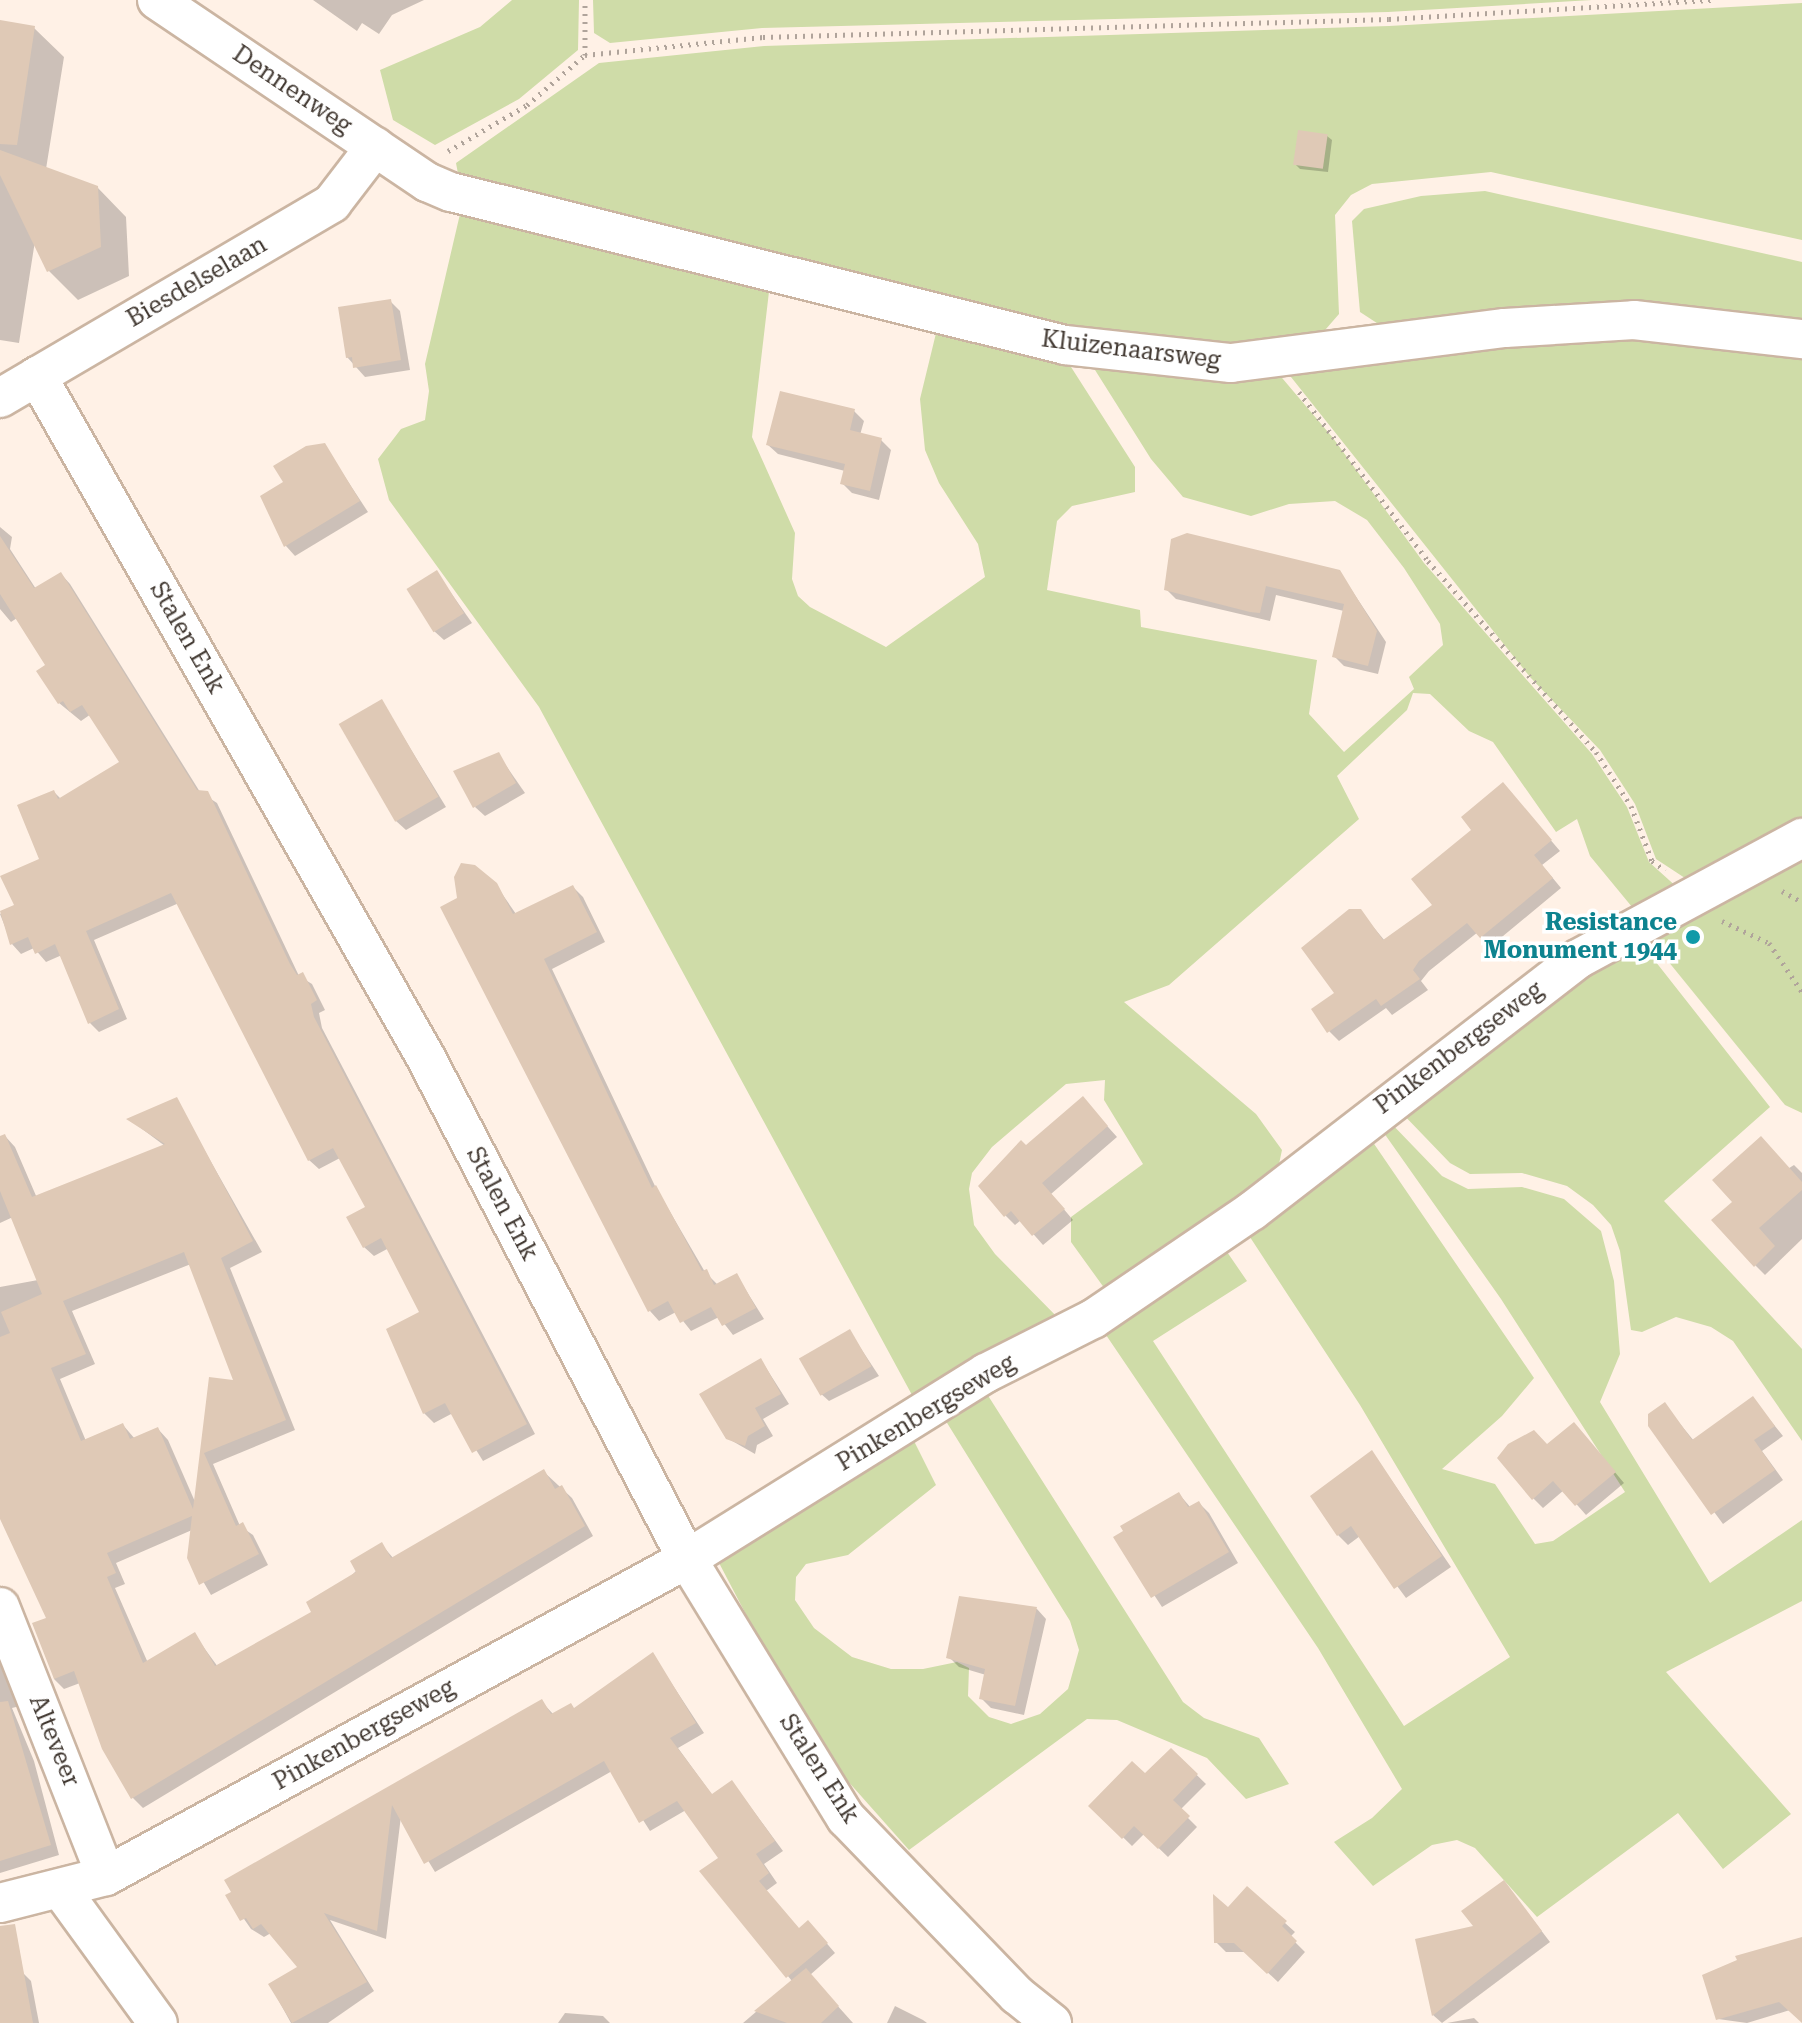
<!DOCTYPE html>
<style>
body{margin:0}
#map{position:relative;width:1802px;height:2023px;overflow:hidden;background:#fff1e6;font-family:"Roboto Serif",serif}
div>[style]{position:absolute}
.green>*{inset:0;background:#cfdca8}
.shadow>*{inset:0;background:#0003}
.building>*{inset:0;background:#dfc9b6;transform-origin:0 0}
.path>*{height:5px;margin-top:-2.5px;transform-origin:0;background:repeating-linear-gradient(90deg,#b0a49b 0 2px,transparent 0 8px)}
.roads{filter:drop-shadow(2px 0 #cbb5a2) drop-shadow(-2px 0 #cbb5a2) drop-shadow(0 2px #cbb5a2) drop-shadow(0 -2px #cbb5a2)}
.street>*{height:38px;margin:-19px;padding:0 19px;transform-origin:19px;border-radius:19px;background:#fff}
.dots>*{width:22px;height:22px;translate:-50% -50%;box-sizing:border-box;border:4px solid #fff;border-radius:50%}
span{translate:-50% -50%;white-space:nowrap;text-align:center;line-height:1.15;-webkit-text-stroke:7px #fff;paint-order:stroke}
.street-label{font-size:24px;color:#423932}
.culture-label{font-size:24px;color:#0d838f;font-weight:700}
.right{translate:-100% -50%;text-align:right}
</style>
<div id="map">
<div class="green">
<div style="clip-path:polygon(512px 0,579px 0,578px 50px,519px 99px,435px 145px,393px 120px,380px 70px,480px 27px)"></div>
<div style="clip-path:polygon(593px 0,1592px 0,1388px 12px,762px 28px,610px 43px,594px 33px)"></div>
<div style="clip-path:polygon(1802px 3px,1802px 240px,1491px 172px,1372px 184px,1351px 195px,1335px 215px,1339px 314px,1319px 337px,1230px 350px,1107px 340px,459px 179px,456px 163px,599px 63px,764px 46px,1389px 26px)"></div>
<div style="clip-path:polygon(1485px 191px,1802px 262px,1802px 326px,1383px 327px,1360px 312px,1352px 221px,1364px 209px,1421px 196px)"></div>
<div style="clip-path:polygon(460px 214px,770px 283px,752px 437px,795px 533px,792px 579px,798px 596px,810px 607px,886px 647px,985px 577px,978px 544px,939px 483px,925px 450px,920px 399px,938px 325px,1064px 356px,1135px 467px,1135px 492px,1072px 506px,1057px 521px,1047px 590px,1140px 610px,1141px 627px,1317px 660px,1309px 714px,1344px 752px,1414px 689px,1409px 677px,1443px 645px,1440px 624px,1404px 568px,1367px 520px,1335px 501px,1289px 504px,1251px 516px,1183px 497px,1151px 459px,1090px 362px,1277px 372px,1333px 438px,1424px 563px,1592px 754px,1627px 807px,1649px 862px,1679px 889px,1637px 913px,1590px 856px,1577px 819px,1556px 832px,1493px 742px,1469px 731px,1430px 694px,1413px 693px,1407px 710px,1337px 776px,1359px 819px,1169px 985px,1124px 1002px,1256px 1114px,1282px 1150px,1276px 1178px,1110px 1296px,1071px 1242px,1071px 1217px,1143px 1164px,1104px 1100px,1105px 1080px,1066px 1084px,992px 1147px,972px 1173px,969px 1189px,974px 1225px,995px 1254px,1063px 1323px,912px 1395px,539px 707px,389px 500px,378px 459px,401px 429px,425px 420px,429px 391px,425px 364px)"></div>
<div style="clip-path:polygon(1636px 334px,1802px 351px,1802px 825px,1691px 882px,1656px 859px,1635px 804px,1600px 750px,1530px 677px,1287px 372px,1448px 346px)"></div>
<div style="clip-path:polygon(1802px 850px,1802px 1113px,1785px 1105px,1646px 934px)"></div>
<div style="clip-path:polygon(1637px 938px,1770px 1107px,1664px 1201px,1802px 1349px,1802px 1441px,1733px 1341px,1711px 1327px,1676px 1317px,1642px 1332px,1631px 1330px,1620px 1251px,1611px 1225px,1593px 1205px,1567px 1186px,1522px 1173px,1470px 1174px,1450px 1163px,1398px 1109px)"></div>
<div style="clip-path:polygon(1387px 1119px,1442px 1176px,1468px 1189px,1522px 1187px,1564px 1199px,1601px 1231px,1614px 1281px,1620px 1354px,1600px 1402px,1710px 1583px,1802px 1520px,1802px 1601px,1666px 1672px,1791px 1814px,1723px 1869px,1678px 1813px,1537px 1917px,1475px 1848px,1457px 1840px,1432px 1845px,1373px 1886px,1334px 1842px,1372px 1818px,1402px 1789px,1318px 1648px,1104px 1332px,1225px 1249px,1247px 1281px,1153px 1341px,1404px 1726px,1510px 1657px,1360px 1405px,1246px 1231px,1368px 1135px,1534px 1378px,1502px 1416px,1442px 1469px,1495px 1484px,1535px 1544px,1553px 1541px,1625px 1492px,1501px 1299px,1379px 1126px)"></div>
<div style="clip-path:polygon(987px 1394px,1183px 1702px,1204px 1718px,1259px 1738px,1289px 1784px,1246px 1799px,1207px 1758px,1117px 1720px,1087px 1719px,909px 1850px,846px 1779px,797px 1712px,717px 1559px,911px 1435px,936px 1485px,848px 1555px,806px 1564px,796px 1577px,795px 1600px,814px 1628px,852px 1657px,891px 1669px,923px 1669px,957px 1662px,969px 1668px,968px 1696px,989px 1717px,1011px 1724px,1040px 1714px,1068px 1689px,1079px 1650px,1070px 1621px,944px 1418px)"></div>
</div>
<div class="shadow">
<div style="clip-path:polygon(313px 0,424px 0,392px 15px,379px 34px,362px 23px,357px 31px)"></div>
<div style="clip-path:polygon(0 23px,34px 28px,64px 57px,46px 169px,97px 187px,126px 217px,129px 276px,78px 300px,49px 271px,35px 241px,19px 343px,0 340px)"></div>
<div style="clip-path:polygon(1327px 136px,1332px 140px,1328px 172px,1300px 169px,1295px 164px)"></div>
<div style="clip-path:polygon(390px 301px,400px 311px,410px 370px,365px 377px,347px 357px)"></div>
<div style="clip-path:polygon(854px 411px,864px 421px,860px 435px,881px 440px,891px 450px,879px 500px,852px 493px,842px 483px,845px 471px,778px 454px,768px 445px)"></div>
<div style="clip-path:polygon(324px 445px,368px 512px,295px 556px,286px 546px,286px 483px)"></div>
<div style="clip-path:polygon(0 527px,12px 537px,10px 549px,36px 589px,61px 574px,70px 584px,200px 792px,217px 803px,299px 976px,312px 984px,325px 1010px,319px 1013px,322px 1028px,535px 1434px,483px 1461px,453px 1413px,434px 1423px,424px 1413px,422px 1312px,389px 1248px,374px 1256px,364px 1247px,367px 1208px,340px 1158px,319px 1169px,309px 1160px,179px 903px,94px 940px,127px 1019px,99px 1032px,90px 1023px,62px 955px,46px 962px,34px 948px,21px 954px,12px 944px,0 914px,16px 906px,41px 860px,54px 792px,62px 800px,121px 763px,91px 714px,81px 721px,59px 703px,48px 666px,17px 618px,11px 622px,0 609px)"></div>
<div style="clip-path:polygon(1339px 571px,1386px 642px,1378px 674px,1344px 666px,1334px 656px,1344px 611px,1276px 595px,1270px 621px,1176px 599px,1166px 589px)"></div>
<div style="clip-path:polygon(437px 573px,472px 623px,444px 640px,434px 631px)"></div>
<div style="clip-path:polygon(382px 702px,446px 807px,406px 830px,396px 821px)"></div>
<div style="clip-path:polygon(498px 754px,525px 793px,485px 816px,475px 807px)"></div>
<div style="clip-path:polygon(1512px 795px,1560px 851px,1542px 865px,1561px 888px,1491px 946px,1478px 932px,1429px 971px,1421px 981px,1428px 990px,1392px 1015px,1386px 1008px,1339px 1041px,1329px 1031px,1360px 911px,1385px 941px,1435px 905px)"></div>
<div style="clip-path:polygon(496px 885px,516px 914px,573px 887px,583px 897px,605px 942px,552px 969px,655px 1186px,705px 1272px,718px 1285px,737px 1276px,764px 1319px,733px 1335px,719px 1317px,691px 1331px,676px 1312px,659px 1321px,650px 1311px)"></div>
<div style="clip-path:polygon(evenodd,176px 1100px,262px 1252px,230px 1268px,295px 1430px,213px 1464px,240px 1526px,253px 1535px,268px 1565px,211px 1595px,189px 1557px,192px 1530px,116px 1563px,125px 1584px,115px 1588px,148px 1663px,194px 1634px,218px 1667px,314px 1613px,382px 1545px,394px 1559px,544px 1472px,572px 1498px,593px 1536px,143px 1808px,133px 1798px,80px 1683px,64px 1689px,54px 1679px,49px 1619px,0 1511px,0 1287px,38px 1280px,13px 1217px,0 1223px,0 1138px,5px 1136px,15px 1147px,37px 1198px,165px 1146px,130px 1120px,176px 1100px,191px 1264px,236px 1382px,211px 1379px,196px 1504px,168px 1440px,158px 1429px,135px 1439px,123px 1425px,86px 1441px,60px 1379px,95px 1364px,72px 1311px,191px 1264px)"></div>
<div style="clip-path:polygon(1092px 1109px,1117px 1137px,1051px 1194px,1073px 1220px,1043px 1245px,1021px 1220px,1015px 1225px,1005px 1215px,1026px 1148px)"></div>
<div style="clip-path:polygon(1794px 1165px,1802px 1173px,1802px 1239px,1765px 1275px,1755px 1265px,1735px 1202px)"></div>
<div style="clip-path:polygon(850px 1332px,879px 1376px,829px 1401px,819px 1392px)"></div>
<div style="clip-path:polygon(761px 1360px,789px 1404px,763px 1419px,773px 1436px,757px 1445px,755px 1454px,727px 1438px)"></div>
<div style="clip-path:polygon(1753px 1399px,1783px 1436px,1762px 1451px,1783px 1480px,1723px 1524px,1650px 1425px,1664px 1404px,1694px 1441px)"></div>
<div style="clip-path:polygon(1583px 1434px,1624px 1483px,1586px 1515px,1564px 1490px,1543px 1508px,1533px 1498px,1547px 1447px)"></div>
<div style="clip-path:polygon(1372px 1452px,1451px 1567px,1406px 1598px,1360px 1536px,1348px 1545px,1338px 1535px)"></div>
<div style="clip-path:polygon(1179px 1494px,1191px 1508px,1199px 1503px,1209px 1513px,1238px 1563px,1162px 1607px,1116px 1537px)"></div>
<div style="clip-path:polygon(961px 1598px,1037px 1609px,1046px 1619px,1024px 1715px,991px 1708px,981px 1698px,986px 1675px,959px 1667px,949px 1657px)"></div>
<div style="clip-path:polygon(653px 1655px,704px 1733px,678px 1748px,713px 1796px,732px 1782px,783px 1851px,764px 1864px,777px 1883px,766px 1891px,800px 1930px,817px 1932px,835px 1953px,810px 1975px,853px 2023px,743px 2023px,792px 1981px,702px 1872px,721px 1859px,686px 1810px,650px 1831px,612px 1771px,435px 1872px,401px 1816px,386px 1939px,330px 1920px,374px 1991px,328px 2023px,291px 2023px,270px 1985px,300px 1967px,271px 1933px,264px 1937px,251px 1929px,228px 1896px,542px 1702px,554px 1715px,575px 1710px)"></div>
<div style="clip-path:polygon(0 1656px,20px 1706px,12px 1708px,34px 1761px,59px 1855px,0 1873px)"></div>
<div style="clip-path:polygon(1171px 1750px,1206px 1784px,1180px 1810px,1197px 1827px,1168px 1857px,1144px 1834px,1132px 1846px,1091px 1806px,1145px 1776px)"></div>
<div style="clip-path:polygon(1504px 1882px,1550px 1942px,1442px 2023px,1433px 2015px,1417px 1940px,1477px 1927px)"></div>
<div style="clip-path:polygon(1228px 1910px,1285px 1923px,1295px 1932px,1290px 1937px,1305px 1952px,1278px 1982px,1246px 1952px,1226px 1952px,1216px 1942px)"></div>
<div style="clip-path:polygon(1802px 1942px,1802px 2022px,1790px 2010px,1747px 2023px,1718px 2019px)"></div>
<div style="clip-path:polygon(23px 1973px,31px 1981px,39px 2023px,0 2023px,0 1975px)"></div>
<div style="clip-path:polygon(895px 2006px,923px 2020px,927px 2023px,887px 2023px)"></div>
<div style="clip-path:polygon(565px 2013px,603px 2016px,610px 2023px,558px 2023px)"></div>
<div style="clip-path:polygon(1474px 2018px,1479px 2023px,1447px 2023px)"></div>
</div>
<div class="building">
<div style="clip-path:polygon(0 20px,35px 26px,17px 145px,0 144px)"></div>
<div style="left:1298px;top:130px;width:30px;height:35px;rotate:8deg"></div>
<div style="clip-path:polygon(0 150px,98px 186px,101px 247px,47px 272px,0 175px)"></div>
<div style="clip-path:polygon(391px 299px,401px 360px,353px 368px,352px 357px,346px 358px,338px 307px)"></div>
<div style="clip-path:polygon(780px 391px,855px 409px,850px 430px,882px 438px,870px 491px,840px 484px,845px 464px,766px 445px)"></div>
<div style="clip-path:polygon(325px 443px,360px 501px,284px 547px,260px 496px,283px 482px,273px 466px,306px 446px)"></div>
<div style="clip-path:polygon(1187px 533px,1340px 570px,1377px 631px,1368px 666px,1332px 657px,1344px 604px,1266px 586px,1260px 613px,1250px 612px,1164px 590px,1171px 539px)"></div>
<div style="clip-path:polygon(0 536px,34px 588px,61px 572px,197px 790px,208px 791px,290px 964px,297px 975px,303px 972px,317px 1000px,311px 1004px,314px 1017px,527px 1424px,472px 1453px,445px 1403px,423px 1414px,386px 1329px,419px 1312px,381px 1238px,363px 1248px,346px 1217px,365px 1207px,333px 1148px,308px 1161px,171px 893px,86px 931px,119px 1009px,88px 1024px,55px 944px,35px 954px,28px 937px,10px 945px,0 911px,14px 905px,0 876px,39px 859px,17px 805px,54px 790px,58px 799px,119px 762px,82px 705px,70px 712px,63px 701px,58px 704px,36px 671px,45px 665px,0 594px)"></div>
<div style="left:437px;top:570px;width:51px;height:36px;rotate:58deg"></div>
<div style="left:382px;top:699px;width:113px;height:50px;rotate:60deg"></div>
<div style="clip-path:polygon(499px 752px,516px 783px,473px 808px,453px 771px)"></div>
<div style="clip-path:polygon(1503px 782px,1552px 840px,1534px 855px,1553px 878px,1480px 938px,1467px 923px,1419px 961px,1413px 970px,1420px 979px,1381px 1006px,1376px 999px,1327px 1033px,1311px 1009px,1334px 993px,1301px 948px,1349px 909px,1361px 909px,1383px 940px,1432px 905px,1411px 879px,1471px 830px,1461px 817px)"></div>
<div style="clip-path:polygon(461px 863px,475px 865px,497px 883px,513px 914px,573px 885px,597px 932px,544px 959px,652px 1188px,656px 1185px,702px 1271px,707px 1269px,714px 1285px,737px 1273px,756px 1308px,722px 1326px,711px 1307px,680px 1323px,668px 1301px,648px 1312px,440px 907px,457px 898px,454px 877px)"></div>
<div style="clip-path:polygon(1083px 1096px,1108px 1126px,1042px 1183px,1065px 1209px,1032px 1236px,1011px 1211px,1004px 1217px,978px 1186px,1021px 1140px,1026px 1145px)"></div>
<div style="clip-path:polygon(evenodd,177px 1097px,253px 1241px,221px 1258px,286px 1420px,204px 1453px,236px 1526px,243px 1522px,259px 1554px,199px 1585px,187px 1558px,192px 1516px,107px 1553px,116px 1573px,107px 1577px,143px 1663px,195px 1632px,215px 1666px,311px 1612px,306px 1602px,356px 1572px,350px 1561px,382px 1542px,391px 1558px,544px 1469px,555px 1489px,562px 1485px,585px 1526px,131px 1799px,102px 1749px,74px 1671px,54px 1679px,32px 1623px,46px 1618px,0 1519px,0 1337px,10px 1333px,1px 1312px,42px 1294px,0 1191px,0 1136px,5px 1134px,32px 1197px,165px 1144px,126px 1119px,177px 1097px,184px 1252px,233px 1380px,209px 1377px,193px 1509px,158px 1427px,130px 1439px,123px 1423px,81px 1441px,51px 1368px,86px 1354px,63px 1301px,184px 1252px)"></div>
<div style="clip-path:polygon(1761px 1136px,1802px 1182px,1802px 1190px,1759px 1228px,1775px 1246px,1754px 1267px,1711px 1220px,1732px 1202px,1712px 1180px)"></div>
<div style="left:850px;top:1329px;width:43px;height:59px;rotate:60deg"></div>
<div style="clip-path:polygon(761px 1358px,781px 1394px,755px 1408px,765px 1426px,748px 1436px,745px 1446px,726px 1439px,699px 1394px)"></div>
<div style="clip-path:polygon(1753px 1396px,1775px 1426px,1754px 1440px,1775px 1470px,1711px 1515px,1648px 1426px,1648px 1414px,1665px 1402px,1692px 1440px)"></div>
<div style="clip-path:polygon(1574px 1422px,1616px 1472px,1575px 1506px,1553px 1481px,1532px 1500px,1497px 1458px,1508px 1444px,1534px 1430px,1547px 1444px)"></div>
<div style="clip-path:polygon(1372px 1450px,1442px 1556px,1394px 1589px,1351px 1526px,1337px 1536px,1310px 1496px)"></div>
<div style="clip-path:polygon(1179px 1492px,1188px 1507px,1199px 1501px,1229px 1552px,1151px 1598px,1113px 1537px,1123px 1531px,1120px 1526px)"></div>
<div style="clip-path:polygon(959px 1596px,1037px 1607px,1015px 1706px,979px 1699px,985px 1669px,946px 1658px)"></div>
<div style="clip-path:polygon(653px 1652px,696px 1723px,670px 1738px,712px 1794px,732px 1780px,775px 1841px,756px 1854px,769px 1873px,759px 1881px,799px 1928px,808px 1920px,828px 1943px,786px 1978px,699px 1871px,718px 1858px,677px 1801px,639px 1823px,604px 1761px,424px 1864px,392px 1805px,377px 1931px,324px 1913px,367px 1982px,292px 2023px,268px 1984px,297px 1967px,261px 1924px,253px 1929px,246px 1918px,240px 1921px,225px 1895px,231px 1892px,224px 1880px,542px 1699px,551px 1714px,571px 1703px,574px 1708px)"></div>
<div style="clip-path:polygon(8px 1701px,51px 1845px,0 1861px,0 1702px)"></div>
<div style="clip-path:polygon(1171px 1748px,1198px 1774px,1173px 1800px,1190px 1816px,1158px 1849px,1134px 1826px,1122px 1839px,1088px 1806px,1132px 1761px,1145px 1773px)"></div>
<div style="clip-path:polygon(1504px 1880px,1542px 1931px,1432px 2016px,1415px 1939px,1473px 1926px,1461px 1911px)"></div>
<div style="clip-path:polygon(1247px 1886px,1287px 1921px,1282px 1926px,1297px 1941px,1267px 1974px,1234px 1943px,1214px 1943px,1213px 1894px,1228px 1907px)"></div>
<div style="clip-path:polygon(15px 1924px,33px 2023px,0 2023px,0 1926px)"></div>
<div style="clip-path:polygon(1802px 1937px,1802px 2023px,1779px 2002px,1716px 2020px,1702px 1975px,1737px 1960px,1735px 1956px)"></div>
<div style="clip-path:polygon(806px 1968px,839px 2006px,821px 2023px,787px 2023px,754px 2011px)"></div>
</div>
<div class="path">
<div style="left:585px;top:55px;width:179px;rotate:-5.8deg"></div>
<div style="left:763px;top:37px;width:626px;rotate:-1.65deg"></div>
<div style="left:1389px;top:19px;width:325px;rotate:-3.4deg"></div>
<div style="left:448px;top:151px;width:91px;rotate:-30.2deg"></div>
<div style="left:527px;top:105px;width:77px;rotate:-40.8deg"></div>
<div style="left:585px;top:55px;width:55px;rotate:-90deg"></div>
<div style="left:1299px;top:392px;width:213px;rotate:52.6deg"></div>
<div style="left:1428px;top:561px;width:254px;rotate:48.7deg"></div>
<div style="left:1596px;top:752px;width:64px;rotate:57.1deg"></div>
<div style="left:1631px;top:806px;width:59px;rotate:69.1deg"></div>
<div style="left:1652px;top:861px;width:16px;rotate:35deg"></div>
<div style="left:1782px;top:891px;width:23px;rotate:29deg"></div>
<div style="left:1722px;top:921px;width:52px;rotate:25.1deg"></div>
<div style="left:1769px;top:943px;width:59px;rotate:56deg"></div>
</div>
<div class="roads">
<div class="street">
<div style="left:157px;top:0;width:326px;rotate:34deg"></div>
<div style="left:427px;top:182px;width:26px;rotate:23deg"></div>
<div style="left:451px;top:192px;width:633px;rotate:13.99deg"></div>
<div style="left:1065px;top:345px;width:167px;rotate:6.2deg"></div>
<div style="left:1231px;top:363px;width:276px;rotate:-7.3deg"></div>
<div style="left:1505px;top:328px;width:129px;rotate:-3.5deg"></div>
<div style="left:1634px;top:320px;width:169px;rotate:6.5deg"></div>
<div style="left:37px;top:376px;width:783px;rotate:60.29deg"></div>
<div style="left:425px;top:1056px;width:567px;rotate:62.49deg"></div>
<div style="left:687px;top:1559px;width:304px;rotate:58.5deg"></div>
<div style="left:846px;top:1818px;width:246px;rotate:46deg"></div>
<div style="left:1017px;top:1995px;width:45px;rotate:38.7deg"></div>
<div style="left:0;top:398px;width:385px;rotate:-30.4deg"></div>
<div style="left:332px;top:203px;width:71px;rotate:-52.5deg"></div>
<div style="left:0;top:1607px;width:289px;rotate:68.5deg"></div>
<div style="left:62px;top:1891px;width:163px;rotate:54deg"></div>
<div style="left:0;top:1903px;width:109px;rotate:-14.3deg"></div>
<div style="left:106px;top:1876px;width:662px;rotate:-28.62deg"></div>
<div style="left:687px;top:1559px;width:352px;rotate:-31.9deg"></div>
<div style="left:986px;top:1373px;width:120px;rotate:-26.8deg"></div>
<div style="left:1093px;top:1319px;width:192px;rotate:-34.2deg"></div>
<div style="left:1252px;top:1211px;width:412px;rotate:-37.7deg"></div>
<div style="left:1578px;top:959px;width:255px;rotate:-28.4deg"></div>
</div>
</div>
<div class="dots">
<div style="left:1693px;top:937px;background:#0f9aa8"></div>
</div>
<div class="street-label">
<span style="left:292px;top:90px;rotate:34deg">Dennenweg</span>
<span style="left:197px;top:282px;rotate:-30deg">Biesdelselaan</span>
<span style="left:1131px;top:350px;rotate:7deg">Kluizenaarsweg</span>
<span style="left:187px;top:638px;rotate:60deg">Stalen Enk</span>
<span style="left:1459px;top:1048px;rotate:-37deg">Pinkenbergseweg</span>
<span style="left:502px;top:1204px;rotate:62deg">Stalen Enk</span>
<span style="left:926px;top:1413px;rotate:-31deg">Pinkenbergseweg</span>
<span style="left:364px;top:1735px;rotate:-29deg">Pinkenbergseweg</span>
<span style="left:54px;top:1741px;rotate:68deg">Alteveer</span>
<span style="left:819px;top:1769px;rotate:57deg">Stalen Enk</span>
</div>
<div class="culture-label">
<span class="right" style="left:1677px;top:937px">Resistance<br>Monument 1944</span>
</div>
</div>
